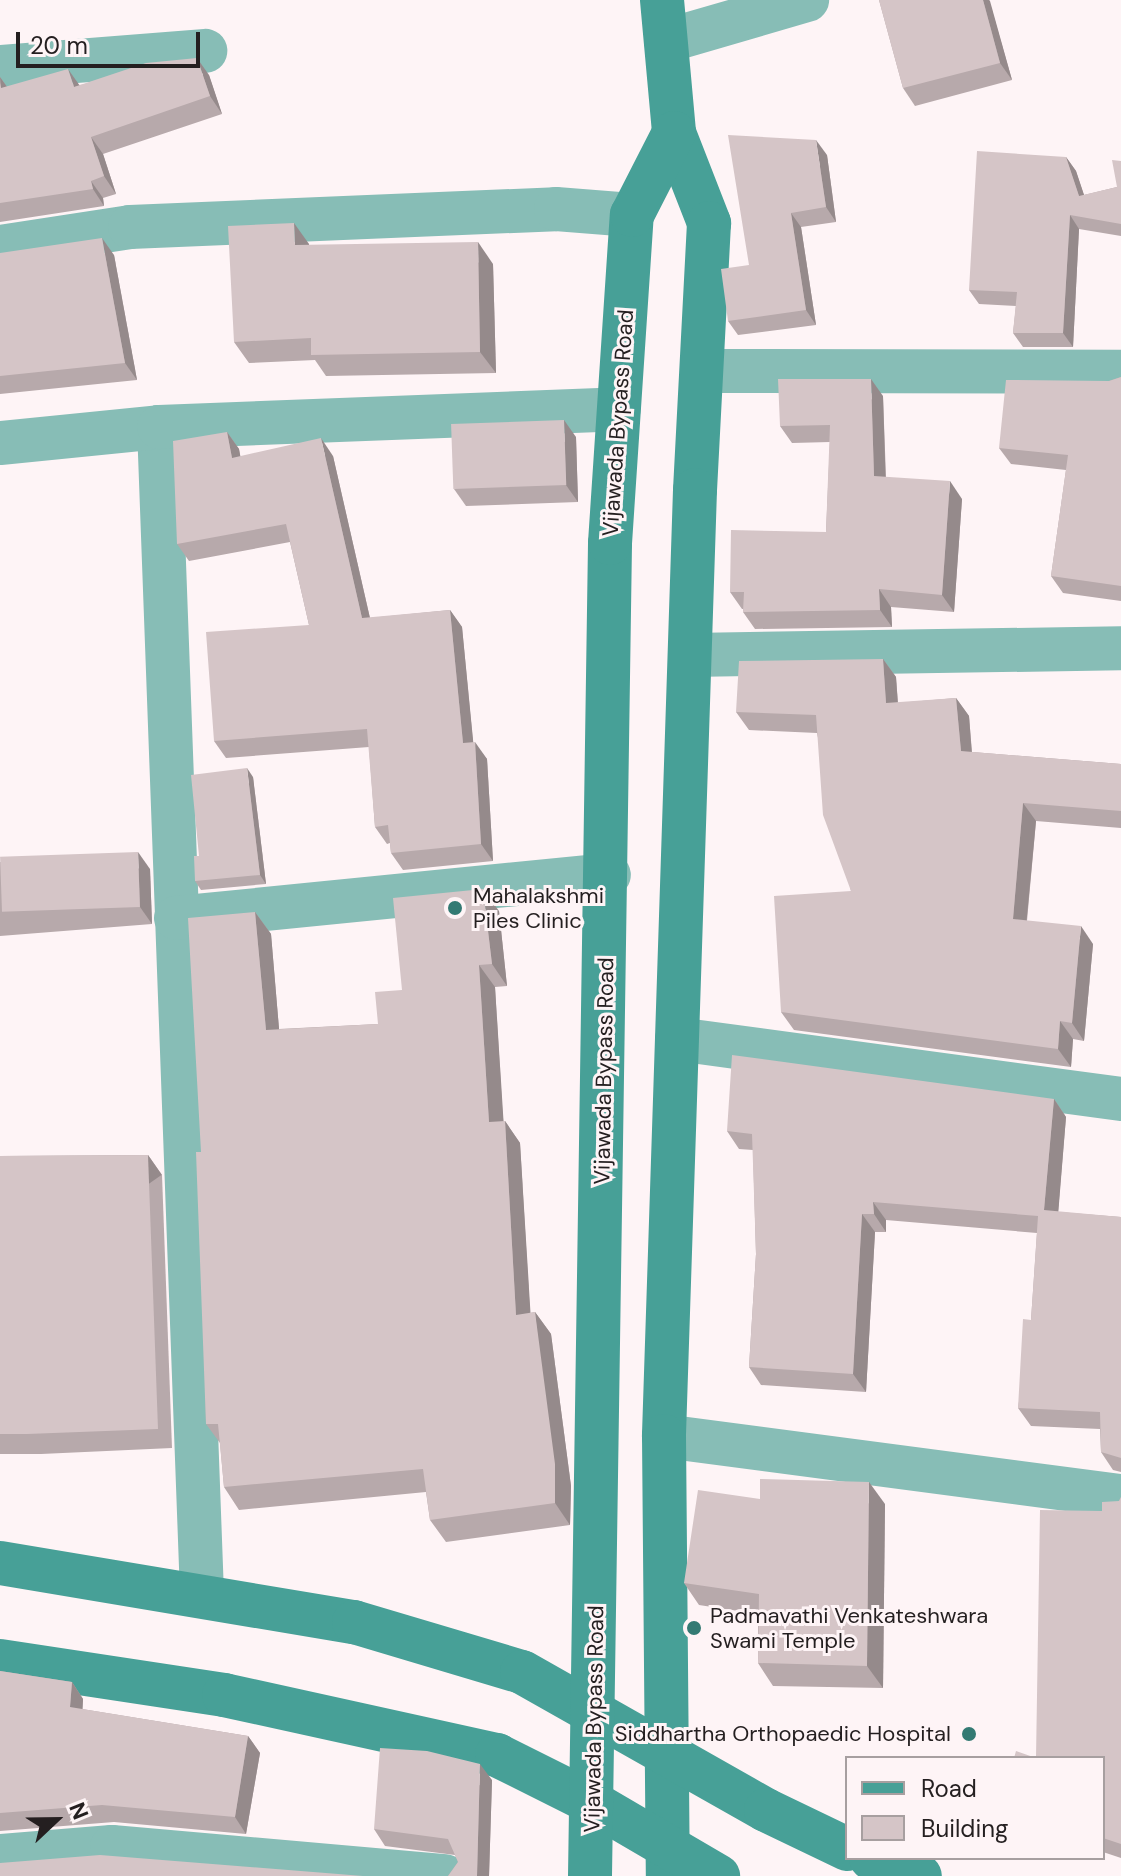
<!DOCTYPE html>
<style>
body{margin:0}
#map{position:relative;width:1121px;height:1876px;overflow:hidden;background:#fef4f6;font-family:"DM Sans",sans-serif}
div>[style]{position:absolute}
.street>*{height:44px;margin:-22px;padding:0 22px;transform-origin:22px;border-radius:22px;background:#87bdb6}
.secondary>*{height:44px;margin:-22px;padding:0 22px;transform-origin:22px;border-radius:22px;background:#47a097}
.wall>*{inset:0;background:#b7a9ab}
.shaded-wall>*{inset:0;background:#958a8b;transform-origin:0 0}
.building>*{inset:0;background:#d5c5c7;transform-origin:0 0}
.dots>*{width:22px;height:22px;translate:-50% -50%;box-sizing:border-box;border:4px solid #fef4f6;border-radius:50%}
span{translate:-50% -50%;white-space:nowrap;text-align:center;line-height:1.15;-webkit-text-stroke:6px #fef4f6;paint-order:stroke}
.street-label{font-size:22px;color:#241f20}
.poi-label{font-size:22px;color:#241f20}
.left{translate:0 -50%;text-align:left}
.right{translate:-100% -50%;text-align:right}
.legend{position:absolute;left:845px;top:1756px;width:260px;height:104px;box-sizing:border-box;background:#fef4f6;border:2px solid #a79fa0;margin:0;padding:10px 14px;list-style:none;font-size:24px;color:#241f20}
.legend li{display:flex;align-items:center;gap:16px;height:40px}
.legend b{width:40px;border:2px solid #a79fa0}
.north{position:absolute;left:16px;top:1780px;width:80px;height:80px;-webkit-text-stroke:6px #fef4f6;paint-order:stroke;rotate:68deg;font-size:22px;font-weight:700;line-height:32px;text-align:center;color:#241f20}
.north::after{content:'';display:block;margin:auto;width:28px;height:36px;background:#241f20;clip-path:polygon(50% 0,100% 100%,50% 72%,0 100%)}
.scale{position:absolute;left:16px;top:32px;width:184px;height:36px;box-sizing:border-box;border:4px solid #241f20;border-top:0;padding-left:10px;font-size:24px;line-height:28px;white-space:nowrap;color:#241f20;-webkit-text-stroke:6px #fef4f6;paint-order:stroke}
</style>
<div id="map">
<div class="street">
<div style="left:666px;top:41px;width:147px;rotate:-16.2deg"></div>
<div style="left:0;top:67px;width:206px;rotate:-4.5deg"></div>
<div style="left:0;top:247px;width:132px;rotate:-8.7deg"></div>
<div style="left:130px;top:227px;width:426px;rotate:-2.4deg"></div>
<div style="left:556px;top:209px;width:76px;rotate:4.5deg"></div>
<div style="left:702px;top:371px;width:419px;rotate:0.1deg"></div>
<div style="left:159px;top:427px;width:1168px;rotate:87.89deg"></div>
<div style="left:0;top:443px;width:160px;rotate:-5.7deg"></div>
<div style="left:159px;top:427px;width:460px;rotate:-2.2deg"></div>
<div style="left:690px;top:655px;width:431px;rotate:-0.9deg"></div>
<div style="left:176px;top:918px;width:435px;rotate:-5.7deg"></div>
<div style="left:677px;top:1039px;width:448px;rotate:7.7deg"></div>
<div style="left:664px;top:1436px;width:461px;rotate:7.5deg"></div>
<div style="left:0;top:1856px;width:112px;rotate:-4.6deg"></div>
<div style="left:112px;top:1847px;width:334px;rotate:5deg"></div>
</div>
<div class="secondary">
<div style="left:662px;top:0;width:134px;rotate:84.8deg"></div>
<div style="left:674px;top:133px;width:97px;rotate:68.7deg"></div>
<div style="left:709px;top:223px;width:267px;rotate:93deg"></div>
<div style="left:695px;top:490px;width:947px;rotate:91.88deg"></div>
<div style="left:664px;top:1436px;width:440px;rotate:89.5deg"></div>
<div style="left:0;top:1563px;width:359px;rotate:9.5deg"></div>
<div style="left:354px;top:1622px;width:175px;rotate:16.6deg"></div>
<div style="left:522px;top:1672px;width:280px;rotate:29.5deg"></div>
<div style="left:766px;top:1810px;width:90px;rotate:25.7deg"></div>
<div style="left:0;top:1661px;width:227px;rotate:8.6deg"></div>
<div style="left:224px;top:1695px;width:280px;rotate:12.4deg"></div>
<div style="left:497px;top:1755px;width:107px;rotate:26.6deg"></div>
<div style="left:593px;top:1803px;width:145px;rotate:30.3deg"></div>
<div style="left:871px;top:1858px;width:52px;rotate:20.2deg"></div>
<div style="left:590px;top:1876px;width:1333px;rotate:-89.14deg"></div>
<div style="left:610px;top:543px;width:329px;rotate:-86.2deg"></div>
<div style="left:632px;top:215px;width:92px;rotate:-62.9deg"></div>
</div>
<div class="wall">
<div style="clip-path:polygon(879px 0,989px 0,1012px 80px,915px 106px,903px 88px)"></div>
<div style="clip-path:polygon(209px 75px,222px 114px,103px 154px,116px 194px,103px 198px,104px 206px,0 222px,0 77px,7px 87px,79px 85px)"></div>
<div style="clip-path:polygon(827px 155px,836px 222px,801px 227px,816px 325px,738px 335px,728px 321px,749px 265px)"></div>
<div style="clip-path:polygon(1066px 157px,1076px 171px,1084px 195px,1117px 187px,1121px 161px,1121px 236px,1079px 229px,1073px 347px,1023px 347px,1013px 333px,1016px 306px,979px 304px,969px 290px)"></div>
<div style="clip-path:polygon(309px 245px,493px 264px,496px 373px,326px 376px,315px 360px,249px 363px,234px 342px)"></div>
<div style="clip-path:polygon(0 253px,114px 255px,137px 380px,0 394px)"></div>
<div style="clip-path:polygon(1121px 377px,1121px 601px,1063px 593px,1051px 576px,1066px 470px,1011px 464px,999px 448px,1109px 381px)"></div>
<div style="clip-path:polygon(883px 396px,886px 477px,962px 499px,954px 612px,891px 607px,892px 627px,755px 629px,743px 612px,743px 609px,742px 609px,730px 592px,826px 532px,830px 442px,792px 443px,780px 426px)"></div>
<div style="clip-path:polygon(227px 432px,239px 449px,240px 456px,333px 456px,370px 618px,450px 610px,462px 627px,473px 742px,487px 759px,493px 861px,403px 870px,391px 853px,390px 843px,387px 844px,375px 827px,369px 747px,226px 758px,214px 741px,309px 625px,290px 542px,189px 561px,177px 544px)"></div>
<div style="clip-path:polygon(576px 437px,578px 502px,466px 506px,454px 489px)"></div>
<div style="clip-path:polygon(883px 659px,896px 677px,898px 703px,956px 698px,969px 716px,972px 752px,1121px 764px,1121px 828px,1036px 821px,1027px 921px,1093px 944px,1084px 1041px,1073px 1039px,1071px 1067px,794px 1030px,781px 1012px,851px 891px,817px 733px,749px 730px,736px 712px)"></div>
<div style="clip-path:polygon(253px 777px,266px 884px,201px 890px,195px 881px,199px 856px)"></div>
<div style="clip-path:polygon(0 862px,150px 869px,152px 924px,0 936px)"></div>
<div style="clip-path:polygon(499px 911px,507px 986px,495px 987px,503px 1121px,505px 1121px,520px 1143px,530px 1313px,535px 1312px,551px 1334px,571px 1486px,570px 1525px,446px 1542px,430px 1520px,426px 1492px,239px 1510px,224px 1487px,220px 1443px,206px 1424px,201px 1152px,255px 912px,271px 934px,279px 1029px,378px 1024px,402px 990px)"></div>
<div style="clip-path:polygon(1054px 1099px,1066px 1117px,1058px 1212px,1121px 1217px,1121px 1472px,1113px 1470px,1101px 1452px,1100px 1429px,1031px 1426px,1018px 1408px,1031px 1320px,1037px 1233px,886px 1220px,886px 1232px,875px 1232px,866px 1392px,761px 1385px,749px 1367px,756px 1254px,753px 1150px,739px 1149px,727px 1131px)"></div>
<div style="clip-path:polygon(148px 1155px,162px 1175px,172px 1448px,41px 1454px,0 1454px,0 1156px)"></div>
<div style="clip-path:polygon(1121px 1497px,1121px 1858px,1103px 1852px,1103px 1758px,1036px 1758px,1102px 1511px,1119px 1501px)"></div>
<div style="clip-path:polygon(760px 1499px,885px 1504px,883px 1688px,773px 1686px,758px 1663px,758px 1614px,699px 1605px,684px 1583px)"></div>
<div style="clip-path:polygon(0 1671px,72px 1682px,83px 1699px,82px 1709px,248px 1736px,260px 1753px,246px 1834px,114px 1822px,0 1831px)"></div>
<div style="clip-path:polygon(492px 1780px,489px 1876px,448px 1876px,458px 1862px,455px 1855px,385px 1846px,374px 1829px)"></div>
</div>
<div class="shaded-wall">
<div style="clip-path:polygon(983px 0,989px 0,990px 1px,1012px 80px,1000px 63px)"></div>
<div style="clip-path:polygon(197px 58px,209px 75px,222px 114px,210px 96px)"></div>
<div style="clip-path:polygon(68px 69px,80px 86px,74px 87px)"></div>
<div style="clip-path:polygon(0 77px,10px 91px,1px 88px)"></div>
<div style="clip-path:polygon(91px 137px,103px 154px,116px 194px,104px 176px)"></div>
<div style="clip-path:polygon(816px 140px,827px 155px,836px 222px,826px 207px)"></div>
<div style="clip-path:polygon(1066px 157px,1076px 171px,1089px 210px,1079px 196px)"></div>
<div style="clip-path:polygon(91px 181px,103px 198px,104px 206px,93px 189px)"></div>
<div style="clip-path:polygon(791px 213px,801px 227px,816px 325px,806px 310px)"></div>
<div style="clip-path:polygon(1070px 215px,1079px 229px,1073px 347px,1063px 333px)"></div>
<div style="clip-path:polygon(294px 223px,309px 244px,310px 267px,295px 245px)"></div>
<div style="clip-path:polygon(102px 238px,114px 255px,137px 380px,125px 363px)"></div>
<div style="clip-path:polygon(478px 242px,493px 264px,496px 373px,480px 352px)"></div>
<div style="clip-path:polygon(871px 379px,883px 396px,886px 493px,874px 476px)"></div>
<div style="clip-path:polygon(564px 420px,576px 437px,578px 502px,566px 485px)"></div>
<div style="clip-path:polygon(227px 432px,239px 449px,244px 475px,232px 458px)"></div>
<div style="clip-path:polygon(321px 438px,333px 456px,374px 636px,362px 618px)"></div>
<div style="clip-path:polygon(950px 481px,962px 499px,954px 612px,942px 595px)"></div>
<div style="clip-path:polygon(879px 589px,891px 607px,892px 627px,880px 610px)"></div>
<div style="clip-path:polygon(450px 610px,462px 627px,475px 760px,463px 743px)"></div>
<div style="clip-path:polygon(883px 659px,896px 677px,899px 721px,886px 703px)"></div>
<div style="clip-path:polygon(956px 698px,969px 716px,973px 769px,961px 751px)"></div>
<div style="clip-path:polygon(475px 742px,487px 759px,493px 861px,481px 844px)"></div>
<div style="clip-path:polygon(247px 768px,253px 777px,266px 884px,260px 875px)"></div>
<div style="clip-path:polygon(1023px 803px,1036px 821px,1025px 937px,1013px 919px)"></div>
<div style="clip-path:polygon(138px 852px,150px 869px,152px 924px,140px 907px)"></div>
<div style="clip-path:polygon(483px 889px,499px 911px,507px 986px,492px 964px)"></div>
<div style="clip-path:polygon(255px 912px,271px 934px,281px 1052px,266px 1030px)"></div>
<div style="clip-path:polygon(1081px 926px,1093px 944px,1084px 1041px,1072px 1023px)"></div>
<div style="clip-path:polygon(479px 965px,495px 987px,505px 1144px,489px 1122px)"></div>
<div style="clip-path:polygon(1060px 1021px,1073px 1039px,1071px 1067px,1058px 1049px)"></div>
<div style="clip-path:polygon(1054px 1099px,1066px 1117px,1057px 1228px,1044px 1210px)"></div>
<div style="clip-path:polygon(505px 1121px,520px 1143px,532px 1337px,516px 1315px)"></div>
<div style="left:148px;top:1155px;width:24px;height:274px;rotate:55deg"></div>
<div style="clip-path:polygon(873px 1202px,886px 1220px,886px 1232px,874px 1214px)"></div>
<div style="clip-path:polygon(862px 1214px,875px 1232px,866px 1392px,853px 1374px)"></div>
<div style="clip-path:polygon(535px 1312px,551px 1334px,571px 1486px,570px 1525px,555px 1503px)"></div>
<div style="clip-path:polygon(869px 1482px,885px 1504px,883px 1688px,867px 1666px)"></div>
<div style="clip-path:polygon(72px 1682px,83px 1699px,82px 1724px,70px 1707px)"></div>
<div style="clip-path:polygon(248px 1736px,260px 1753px,246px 1834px,235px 1817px)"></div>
<div style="clip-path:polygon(480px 1764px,492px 1780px,489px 1876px,477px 1876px)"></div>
</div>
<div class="building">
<div style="clip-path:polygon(879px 0,983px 0,1000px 63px,903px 88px)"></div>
<div style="clip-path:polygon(197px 58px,210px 96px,91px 137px,104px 176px,91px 181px,93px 189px,0 203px,0 83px,1px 88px,68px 69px,74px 87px,146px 63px)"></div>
<div style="clip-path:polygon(728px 135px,816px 140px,826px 207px,791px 213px,806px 310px,728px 321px,721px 269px,749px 265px)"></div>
<div style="clip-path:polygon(977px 151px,1066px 157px,1079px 196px,1117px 187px,1112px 160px,1121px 161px,1121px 224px,1070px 215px,1063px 333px,1013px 333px,1017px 292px,969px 290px)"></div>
<div style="clip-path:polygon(294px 223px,295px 245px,478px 242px,480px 352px,311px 355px,311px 338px,234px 342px,228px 226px)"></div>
<div style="clip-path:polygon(102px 238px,125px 363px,0 376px,0 253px)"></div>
<div style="clip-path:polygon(1121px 377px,1121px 586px,1051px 576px,1068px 455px,999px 448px,1006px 380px,1109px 381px)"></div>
<div style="clip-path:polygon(778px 379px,871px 379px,874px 476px,950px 481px,942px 595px,879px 589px,880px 610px,743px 612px,744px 592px,730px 592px,731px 530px,826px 532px,830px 425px,780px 426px)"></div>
<div style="left:564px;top:420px;width:65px;height:113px;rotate:88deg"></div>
<div style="clip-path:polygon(227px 432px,232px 458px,321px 438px,362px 618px,450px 610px,463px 743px,475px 742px,481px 844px,391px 853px,388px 825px,375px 827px,367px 729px,214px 741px,206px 632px,309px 625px,286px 524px,177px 544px,173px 441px)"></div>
<div style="clip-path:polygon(883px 659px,886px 703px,956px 698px,961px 751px,1121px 764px,1121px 811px,1023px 803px,1013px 919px,1081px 926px,1072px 1023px,1060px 1021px,1058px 1049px,781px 1012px,774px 896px,851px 891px,823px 815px,816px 715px,736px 712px,739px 661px)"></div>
<div style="clip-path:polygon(247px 768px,260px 875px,195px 881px,194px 856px,199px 856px,191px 775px)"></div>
<div style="left:138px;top:852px;width:55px;height:138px;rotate:88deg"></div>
<div style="clip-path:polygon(483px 889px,492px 964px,479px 965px,489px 1122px,505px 1121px,516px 1315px,535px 1312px,555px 1464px,555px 1503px,430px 1520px,423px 1469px,224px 1487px,218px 1424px,206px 1424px,196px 1152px,201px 1152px,188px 918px,255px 912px,266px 1030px,378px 1024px,375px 992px,402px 990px,393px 898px)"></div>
<div style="clip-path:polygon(732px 1055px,1054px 1099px,1044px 1210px,1121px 1217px,1121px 1458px,1101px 1452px,1100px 1412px,1018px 1408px,1023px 1319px,1031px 1320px,1038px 1216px,873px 1202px,874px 1214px,862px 1214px,853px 1374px,749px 1367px,756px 1254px,752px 1134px,727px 1131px)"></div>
<div style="clip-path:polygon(148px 1155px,158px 1429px,27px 1434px,0 1434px,0 1156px)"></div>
<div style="clip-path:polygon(760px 1479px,869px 1482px,867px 1666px,758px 1663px,759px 1594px,684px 1583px,698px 1490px,760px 1499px)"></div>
<div style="clip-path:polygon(1121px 1497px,1121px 1844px,1103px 1838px,1103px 1758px,1014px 1758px,1016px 1751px,1036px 1758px,1040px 1510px,1102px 1511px,1102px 1502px,1119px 1501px)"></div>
<div style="clip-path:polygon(0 1671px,72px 1682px,70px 1707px,248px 1736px,235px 1817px,102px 1805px,0 1813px)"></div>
<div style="clip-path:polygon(380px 1748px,427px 1751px,480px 1764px,477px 1876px,448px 1876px,458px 1862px,448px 1839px,374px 1829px)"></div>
<div style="clip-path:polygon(100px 1855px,363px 1876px,0 1876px,0 1863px)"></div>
</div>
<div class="dots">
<div style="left:455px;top:908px;background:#337a73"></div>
<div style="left:694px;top:1628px;background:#337a73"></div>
<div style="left:969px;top:1734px;background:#337a73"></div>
</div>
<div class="street-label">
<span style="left:618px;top:423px;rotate:-86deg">Vijawada Bypass Road</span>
<span style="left:604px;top:1071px;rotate:-89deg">Vijawada Bypass Road</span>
<span style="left:594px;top:1719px;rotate:-89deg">Vijawada Bypass Road</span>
</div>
<div class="poi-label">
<span class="left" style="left:473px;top:908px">Mahalakshmi<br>Piles Clinic</span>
<span class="left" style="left:710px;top:1628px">Padmavathi Venkateshwara<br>Swami Temple</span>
<span class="right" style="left:951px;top:1734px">Siddhartha Orthopaedic Hospital</span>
</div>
<ul class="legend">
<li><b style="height:10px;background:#47a097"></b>Road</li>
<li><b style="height:22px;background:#d5c5c7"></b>Building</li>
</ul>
<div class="north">N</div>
<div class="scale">20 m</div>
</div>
